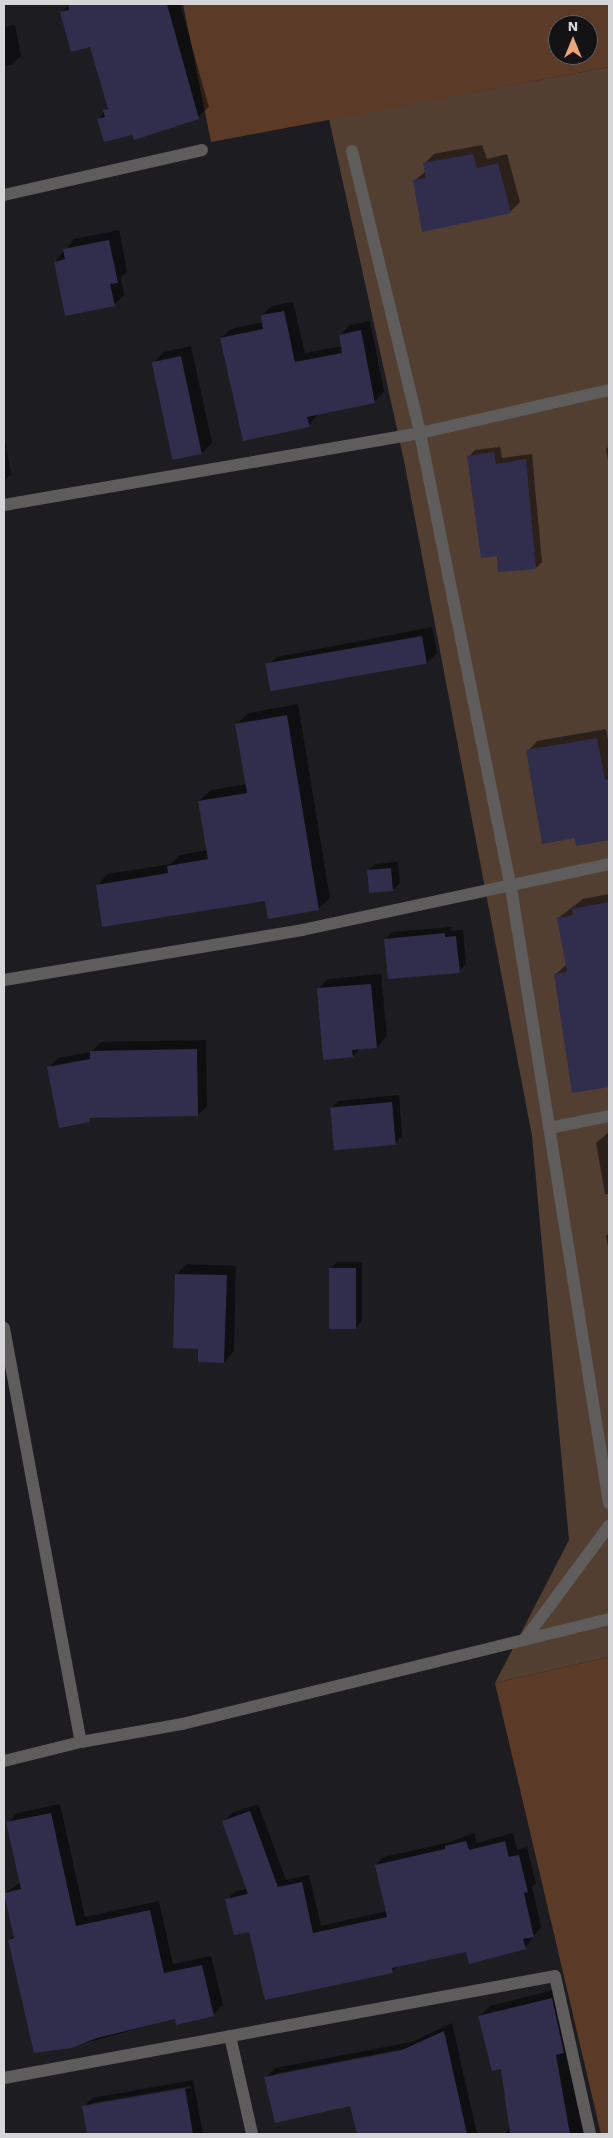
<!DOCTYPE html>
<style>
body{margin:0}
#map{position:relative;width:613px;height:2138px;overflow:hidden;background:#1d1c20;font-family:"Work Sans",sans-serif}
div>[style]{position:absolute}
.green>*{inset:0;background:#533e32}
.forest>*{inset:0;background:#5b3b28}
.shadow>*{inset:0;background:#0007}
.building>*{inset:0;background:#312d4d;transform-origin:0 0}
.street>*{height:12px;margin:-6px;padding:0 6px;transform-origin:6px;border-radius:6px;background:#5e5d5c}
span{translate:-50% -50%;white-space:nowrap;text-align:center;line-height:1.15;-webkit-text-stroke:4.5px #131316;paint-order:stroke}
.frame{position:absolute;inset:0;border:5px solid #d6d6d8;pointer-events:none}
.north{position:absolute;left:548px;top:15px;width:50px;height:50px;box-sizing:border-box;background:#131316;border:1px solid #616164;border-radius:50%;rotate:0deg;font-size:14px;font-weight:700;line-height:20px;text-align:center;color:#d6d6d8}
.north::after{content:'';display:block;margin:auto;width:18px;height:22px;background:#efa377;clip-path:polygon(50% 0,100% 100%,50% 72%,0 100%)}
</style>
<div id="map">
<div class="green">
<div style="clip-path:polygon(609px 67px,609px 1657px,495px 1683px,569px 1540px,532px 1136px,404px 461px,329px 119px)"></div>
</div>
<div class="forest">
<div style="clip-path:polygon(evenodd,183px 4px,609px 4px,609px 67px,211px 142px,183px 4px,558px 25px,588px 25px,588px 55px,558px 55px,558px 25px)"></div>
<div style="clip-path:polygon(609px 1657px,609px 2134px,601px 2134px,495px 1683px)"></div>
</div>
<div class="shadow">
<div style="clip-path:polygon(69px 4px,180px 4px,209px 107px,198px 117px,133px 133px,99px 120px,108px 106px,91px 46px,62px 13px)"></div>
<div style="clip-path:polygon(15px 25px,21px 56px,11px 65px,4px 66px,4px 27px)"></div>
<div style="clip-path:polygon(482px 145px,487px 159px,507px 154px,520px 202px,510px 212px,414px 181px,426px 171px,425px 163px,434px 154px)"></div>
<div style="clip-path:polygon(119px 230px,127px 271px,121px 278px,124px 295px,114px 305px,55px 262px,74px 239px)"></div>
<div style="clip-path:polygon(293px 302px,305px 353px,342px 346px,340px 335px,350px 325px,370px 321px,384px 392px,374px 402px,318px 413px,309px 426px,221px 338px,231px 329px,263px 322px,262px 315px,272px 306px)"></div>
<div style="clip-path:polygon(191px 346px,212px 443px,202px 453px,154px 362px,164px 352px)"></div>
<div style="clip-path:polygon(4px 433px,11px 474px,4px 481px)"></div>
<div style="clip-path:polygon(609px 446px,609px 467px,606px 449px)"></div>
<div style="clip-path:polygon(500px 447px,502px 458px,532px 454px,542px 562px,536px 568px,498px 555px,468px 457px,475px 450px)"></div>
<div style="clip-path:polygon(432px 627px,437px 653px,427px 663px,267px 667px,277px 657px)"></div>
<div style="clip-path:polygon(298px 704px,330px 898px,318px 909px,266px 900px,97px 886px,108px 874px,171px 864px,180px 855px,207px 850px,199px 801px,211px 790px,247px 784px,237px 724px,248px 713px)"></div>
<div style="clip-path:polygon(606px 729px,609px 746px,609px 838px,576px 837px,528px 751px,537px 741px)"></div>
<div style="clip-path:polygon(398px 862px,400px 883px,393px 890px,368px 871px,375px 864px)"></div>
<div style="clip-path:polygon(609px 894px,609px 1086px,573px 1092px,555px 975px,567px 964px,558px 918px,583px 899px)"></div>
<div style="clip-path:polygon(451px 927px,451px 931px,463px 930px,466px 964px,459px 971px,385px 939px,392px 932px)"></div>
<div style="clip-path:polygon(381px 974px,387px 1036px,377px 1047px,360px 1048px,353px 1056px,318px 989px,328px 979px)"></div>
<div style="clip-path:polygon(206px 1040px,207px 1106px,198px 1115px,94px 1116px,90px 1120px,49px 1068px,58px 1058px,91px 1052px,101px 1042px)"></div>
<div style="clip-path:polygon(399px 1095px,402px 1136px,395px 1143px,331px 1108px,338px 1101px)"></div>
<div style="clip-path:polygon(609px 1132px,609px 1194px,605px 1194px,596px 1143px)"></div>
<div style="clip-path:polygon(609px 1233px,609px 1252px,606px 1236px)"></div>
<div style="clip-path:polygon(337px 1262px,362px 1262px,362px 1321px,355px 1328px,330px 1269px)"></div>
<div style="clip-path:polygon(186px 1264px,236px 1266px,234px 1351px,224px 1362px,199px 1348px,176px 1275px)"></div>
<div style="clip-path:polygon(60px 1804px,85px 1917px,159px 1901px,173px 1964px,211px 1956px,223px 2005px,213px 2015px,176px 2018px,71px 2047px,9px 1940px,15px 1934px,5px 1893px,21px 1882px,8px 1823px,17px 1813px)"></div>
<div style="clip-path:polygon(258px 1804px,286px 1880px,309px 1875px,321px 1926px,387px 1911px,376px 1865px,384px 1857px,450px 1842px,474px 1833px,477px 1843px,513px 1833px,517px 1850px,527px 1847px,536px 1883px,532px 1887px,541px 1927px,525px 1948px,467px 1951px,399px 1965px,392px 1972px,250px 1930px,227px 1900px,235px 1891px,248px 1889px,224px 1821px,232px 1813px)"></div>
<div style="clip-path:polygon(562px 1988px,577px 2107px,582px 2105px,591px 2134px,504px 2134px,511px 2127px,502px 2067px,479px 2017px,490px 2006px)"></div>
<div style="clip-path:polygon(evenodd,452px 2023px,477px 2134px,358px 2134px,351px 2104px,266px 2077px,275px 2068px,412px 2042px,452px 2023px,408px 2048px,408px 2050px,274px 2076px,274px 2074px,408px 2048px)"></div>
<div style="clip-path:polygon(evenodd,193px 2080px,203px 2134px,88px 2134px,84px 2107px,92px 2098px,193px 2080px,191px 2086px,191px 2088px,92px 2106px,92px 2103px,191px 2086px)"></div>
</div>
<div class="building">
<div style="clip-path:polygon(68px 4px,167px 4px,199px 119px,134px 140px,132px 135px,104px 142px,97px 119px,105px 117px,103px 110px,108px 109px,90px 47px,71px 52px,60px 12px,69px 10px)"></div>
<div style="clip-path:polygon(473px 154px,477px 168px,498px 163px,511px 213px,422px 232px,413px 180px,426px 178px,423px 163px)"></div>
<div style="clip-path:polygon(109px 240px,118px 283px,110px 284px,115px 306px,65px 316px,54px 262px,65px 259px,63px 249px)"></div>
<div style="clip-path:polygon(284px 311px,295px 362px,342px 353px,339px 335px,361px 330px,375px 403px,307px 417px,310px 427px,243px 441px,220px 338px,263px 329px,261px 315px)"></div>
<div style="left:181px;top:356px;width:100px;height:30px;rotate:78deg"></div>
<div style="clip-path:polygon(494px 452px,496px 464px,526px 459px,536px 569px,498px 572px,497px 556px,481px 558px,467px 456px)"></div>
<div style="left:422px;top:636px;width:28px;height:159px;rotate:80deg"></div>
<div style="clip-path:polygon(287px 715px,319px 910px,268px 919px,265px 901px,102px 927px,96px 885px,168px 873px,167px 866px,208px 859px,198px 801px,247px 793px,235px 724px)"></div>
<div style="clip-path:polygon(597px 738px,605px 780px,609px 779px,609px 840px,576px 846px,575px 838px,542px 844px,526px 750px)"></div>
<div style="left:391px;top:868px;width:23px;height:24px;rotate:85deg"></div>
<div style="clip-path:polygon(609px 902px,609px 1087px,572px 1093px,554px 974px,567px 972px,557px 918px,573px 915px,572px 909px)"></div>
<div style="clip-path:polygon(445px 933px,445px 937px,456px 936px,460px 973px,388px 979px,384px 939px)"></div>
<div style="clip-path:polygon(371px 984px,377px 1048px,352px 1050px,353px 1057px,323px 1060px,317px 988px)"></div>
<div style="clip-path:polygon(197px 1049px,198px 1116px,90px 1118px,90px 1122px,59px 1128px,47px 1067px,90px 1059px,90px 1051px)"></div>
<div style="left:392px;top:1102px;width:43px;height:62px;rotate:85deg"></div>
<div style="left:329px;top:1268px;width:27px;height:61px"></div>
<div style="clip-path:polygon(175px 1274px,227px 1275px,224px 1363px,198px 1362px,198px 1349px,173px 1348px)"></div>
<div style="clip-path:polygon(250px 1811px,278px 1887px,302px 1882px,313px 1933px,387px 1917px,375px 1865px,445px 1849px,445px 1846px,466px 1841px,469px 1850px,505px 1841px,509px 1857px,519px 1855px,528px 1892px,524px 1893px,534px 1937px,523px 1939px,526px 1949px,469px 1964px,466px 1952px,392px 1968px,393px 1973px,265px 2000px,249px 1932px,234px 1935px,225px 1899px,248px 1894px,222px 1821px)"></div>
<div style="clip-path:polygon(51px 1813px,76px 1926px,150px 1910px,164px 1973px,202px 1965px,214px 2016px,176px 2025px,175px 2019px,97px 2038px,71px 2048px,34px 2053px,8px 1940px,14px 1938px,4px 1893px,21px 1889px,6px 1822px)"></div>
<div style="clip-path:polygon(552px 1998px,564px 2053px,556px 2055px,570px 2134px,510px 2134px,501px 2069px,492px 2071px,478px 2016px)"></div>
<div style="clip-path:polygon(444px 2031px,467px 2134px,357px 2134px,350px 2106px,275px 2123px,264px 2077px,402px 2050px)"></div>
<div style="clip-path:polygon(185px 2088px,193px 2134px,87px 2134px,82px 2106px)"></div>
</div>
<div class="street">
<div style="left:352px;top:151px;width:290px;rotate:76.4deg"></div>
<div style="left:420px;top:433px;width:464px;rotate:78.7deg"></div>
<div style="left:511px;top:888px;width:623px;rotate:80.95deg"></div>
<div style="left:4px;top:195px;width:203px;rotate:-12.8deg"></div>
<div style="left:4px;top:505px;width:422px;rotate:-9.8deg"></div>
<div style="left:420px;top:433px;width:194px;rotate:-12.8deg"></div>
<div style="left:4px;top:980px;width:302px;rotate:-9.5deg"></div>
<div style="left:302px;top:930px;width:314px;rotate:-12.1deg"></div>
<div style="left:549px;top:1128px;width:61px;rotate:-11.3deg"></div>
<div style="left:4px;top:1328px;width:421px;rotate:79.5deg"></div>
<div style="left:525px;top:1639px;width:141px;rotate:-53.4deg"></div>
<div style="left:4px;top:1761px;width:79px;rotate:-13.9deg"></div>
<div style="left:81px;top:1742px;width:103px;rotate:-10.1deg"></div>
<div style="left:182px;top:1724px;width:440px;rotate:-13.8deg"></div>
<div style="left:230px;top:2036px;width:100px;rotate:77.3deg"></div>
<div style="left:4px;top:2078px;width:560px;rotate:-10.49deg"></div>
<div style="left:555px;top:1976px;width:162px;rotate:77.5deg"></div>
</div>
<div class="frame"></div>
<div class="north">N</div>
</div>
